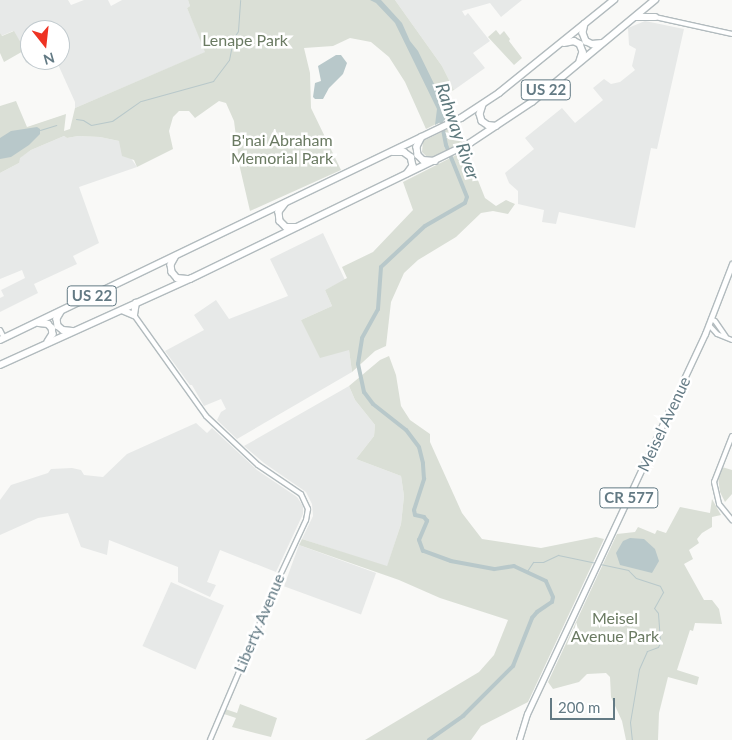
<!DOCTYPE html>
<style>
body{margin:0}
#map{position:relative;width:732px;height:740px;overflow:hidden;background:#f9f9f7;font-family:Lato,sans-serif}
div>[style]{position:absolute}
.built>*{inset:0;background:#e7e9e8;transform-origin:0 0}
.green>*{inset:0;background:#dadfd6}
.water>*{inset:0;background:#b8c8ca}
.stream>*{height:1px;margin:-0.5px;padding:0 0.5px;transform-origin:0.5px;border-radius:0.5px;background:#b8c8ca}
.river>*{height:4px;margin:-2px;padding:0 2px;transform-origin:2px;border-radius:2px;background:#b8c8ca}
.roads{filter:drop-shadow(1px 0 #b2bbbe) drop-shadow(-1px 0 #b2bbbe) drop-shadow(0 1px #b2bbbe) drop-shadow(0 -1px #b2bbbe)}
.secondary>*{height:4px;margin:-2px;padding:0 2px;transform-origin:2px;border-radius:2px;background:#fff}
.primary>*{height:4.5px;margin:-2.25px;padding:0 2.25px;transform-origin:2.25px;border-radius:2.25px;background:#fff}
.highway>*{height:5.5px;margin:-2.75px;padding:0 2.75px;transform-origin:2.75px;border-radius:2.75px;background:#fff}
span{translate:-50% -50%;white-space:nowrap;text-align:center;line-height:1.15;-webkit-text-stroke:5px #fff;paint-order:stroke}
.shield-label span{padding:1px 4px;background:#fff;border:1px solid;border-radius:4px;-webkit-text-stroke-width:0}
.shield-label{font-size:15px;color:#637a84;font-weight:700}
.park-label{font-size:16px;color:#6a7a62}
.street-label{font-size:16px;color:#637a84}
.water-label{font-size:18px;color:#5e797d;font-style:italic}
.north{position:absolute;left:20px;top:20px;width:50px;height:50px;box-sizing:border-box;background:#fff;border:1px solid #c1cace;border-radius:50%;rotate:164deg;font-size:14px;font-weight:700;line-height:20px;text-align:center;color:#637a84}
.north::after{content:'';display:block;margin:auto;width:18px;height:22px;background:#ee3323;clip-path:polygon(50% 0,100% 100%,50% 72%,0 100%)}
.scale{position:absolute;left:550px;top:698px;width:65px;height:22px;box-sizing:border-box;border:2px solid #637a84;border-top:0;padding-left:6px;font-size:15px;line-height:18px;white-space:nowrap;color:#637a84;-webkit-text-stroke:4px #fff;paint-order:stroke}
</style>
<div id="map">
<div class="built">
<div style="clip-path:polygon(0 0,68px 0,71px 5px,84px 0,108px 0,111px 6px,122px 0,188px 0,190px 6px,187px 8px,206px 52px,75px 108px,75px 102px,56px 60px,60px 60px,60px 30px,30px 30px,30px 60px,33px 60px,26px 63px,22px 51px,25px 50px,13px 31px,1px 36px,0 33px)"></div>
<div style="clip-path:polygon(395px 0,522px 0,501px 17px,490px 3px,462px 11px,465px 16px,468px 13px,490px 41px,473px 53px,485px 68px,454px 90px,442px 66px)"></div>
<div style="clip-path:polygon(645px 21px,684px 29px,657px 149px,651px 148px,635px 228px,559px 212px,556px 224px,542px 222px,544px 210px,518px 204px,518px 191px,509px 183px,505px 173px,534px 149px,525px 138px,562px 108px,575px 123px,603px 100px,593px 88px,604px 79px,611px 84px,620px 82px,635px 70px,632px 66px,636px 49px,629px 45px,628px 28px)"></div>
<div style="clip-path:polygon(64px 136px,67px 138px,78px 136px,100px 137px,119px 141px,137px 167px,79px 187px,99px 243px,73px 256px,77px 264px,34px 284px,38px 293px,0 312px,0 298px,4px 296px,1px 290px,25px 278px,22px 270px,0 279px,0 173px,19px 163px,19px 158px,31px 150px)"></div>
<div style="clip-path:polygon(323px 233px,345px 280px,325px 290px,332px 306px,301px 320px,349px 350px,352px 372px,237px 439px,217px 420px,221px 412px,226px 409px,221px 399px,204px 406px,192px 385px,190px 385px,165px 351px,204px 330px,194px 315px,216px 300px,229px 319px,288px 296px,270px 259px)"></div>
<div style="clip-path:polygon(349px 386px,355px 400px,375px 425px,374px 436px,356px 459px,401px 476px,404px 496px,401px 524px,387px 567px,302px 539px,313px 516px,312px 504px,306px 492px,264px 463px,244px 446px)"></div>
<div style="clip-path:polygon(196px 423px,207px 433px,212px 428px,257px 470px,297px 497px,303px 506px,303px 514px,276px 572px,220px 550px,207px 582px,216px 585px,210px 597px,178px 582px,178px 567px,109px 540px,107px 555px,81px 547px,68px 513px,38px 518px,0 535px,0 500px,11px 485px,48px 473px,51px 469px,72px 468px,81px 470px,84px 475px,103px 477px,127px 454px)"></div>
<div style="left:299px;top:545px;width:82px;height:44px;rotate:20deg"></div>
<div style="left:171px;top:582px;width:58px;height:70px;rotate:24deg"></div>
</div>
<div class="green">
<div style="clip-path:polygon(188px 0,395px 0,442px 66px,454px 90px,449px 92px,449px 108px,452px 116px,426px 129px,405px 82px,389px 57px,371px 42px,350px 38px,333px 46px,304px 48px,310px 73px,311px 108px,341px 170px,250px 211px,240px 168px,234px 121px,226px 103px,219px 101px,195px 118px,189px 111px,179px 111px,173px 117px,169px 131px,173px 149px,137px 167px,134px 160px,122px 156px,119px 141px,100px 137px,78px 136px,67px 138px,64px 136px,31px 150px,20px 158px,19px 163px,0 173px,0 106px,16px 101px,27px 127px,66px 114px,64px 131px,70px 129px,75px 108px,205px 52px,187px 8px,190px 6px)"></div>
<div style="clip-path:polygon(496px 30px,500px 35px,504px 31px,510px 39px,509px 41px,522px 58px,514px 65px,488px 37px)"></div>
<div style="clip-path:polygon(14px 31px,25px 50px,4px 62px,0 53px,0 33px,2px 36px)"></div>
<div style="clip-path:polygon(456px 125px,463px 141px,436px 156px,426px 156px,422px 152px,423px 141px)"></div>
<div style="clip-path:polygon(466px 150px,485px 198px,496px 206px,506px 200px,515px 204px,508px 214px,493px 211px,481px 213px,456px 237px,418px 260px,404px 273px,391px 302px,386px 346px,375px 351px,352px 372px,349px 350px,320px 358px,301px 320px,332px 306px,325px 290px,347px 278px,342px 267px,373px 252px,413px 210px,403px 182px)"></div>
<div style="clip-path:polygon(389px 356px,396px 375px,401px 406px,410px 420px,430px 434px,430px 442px,462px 513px,482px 539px,541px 548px,596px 537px,604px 539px,528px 702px,481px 726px,471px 740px,365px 740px,479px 672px,494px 655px,508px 620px,440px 598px,399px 580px,299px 545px,302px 539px,387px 566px,401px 524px,404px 496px,401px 476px,356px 459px,374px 436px,375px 425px,355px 400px,349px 386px,380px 360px)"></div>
<div style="clip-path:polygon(722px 467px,732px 470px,732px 494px,725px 502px,720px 492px,718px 477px)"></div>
<div style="clip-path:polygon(712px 499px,721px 515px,712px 517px,712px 527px,702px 533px,697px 539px,699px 543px,689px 550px,693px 559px,684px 564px,704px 600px,712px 600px,719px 609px,722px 624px,695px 623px,693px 631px,690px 630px,677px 670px,699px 677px,697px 685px,668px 677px,659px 713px,658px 740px,626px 740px,622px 721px,611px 697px,610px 677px,606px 673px,587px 674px,579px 682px,553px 689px,548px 682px,617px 534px,635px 532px,638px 527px,655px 534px,657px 530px,666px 533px,680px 507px,710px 513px)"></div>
<div style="clip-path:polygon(240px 704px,277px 718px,271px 737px,232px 727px,236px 718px,224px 714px,225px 709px,237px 713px)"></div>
</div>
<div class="water">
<div style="clip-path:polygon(370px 0,381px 0,402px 23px,410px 41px,418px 51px,439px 94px,445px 120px,435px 125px,437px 109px,395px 23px,376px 3px)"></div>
<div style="clip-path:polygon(336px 55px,341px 55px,347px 63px,343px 74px,329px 88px,323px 99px,315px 99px,313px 97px,315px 83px,321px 81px,318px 66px)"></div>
<div style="clip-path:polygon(37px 127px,40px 129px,40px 134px,29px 145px,11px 157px,0 159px,0 138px,11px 131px)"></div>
<div style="clip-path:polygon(630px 538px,644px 539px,655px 549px,659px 561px,652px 573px,620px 565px,616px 553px,623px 541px)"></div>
</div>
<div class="stream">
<div style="left:76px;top:119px;width:7px;rotate:8deg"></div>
<div style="left:83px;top:120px;width:9px;rotate:32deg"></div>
<div style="left:91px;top:125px;width:21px;rotate:-11deg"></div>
<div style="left:112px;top:121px;width:35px;rotate:-35deg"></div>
<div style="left:141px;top:101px;width:75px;rotate:-15.5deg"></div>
<div style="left:213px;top:81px;width:26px;rotate:-53deg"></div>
<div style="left:229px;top:60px;width:21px;rotate:-79deg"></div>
<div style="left:233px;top:39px;width:9px;rotate:-58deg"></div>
<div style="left:238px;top:31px;width:31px;rotate:-86deg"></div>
<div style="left:40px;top:130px;width:17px;rotate:-17deg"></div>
<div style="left:600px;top:564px;width:29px;rotate:12deg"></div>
<div style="left:628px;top:570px;width:11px;rotate:45deg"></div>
<div style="left:636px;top:578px;width:25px;rotate:18deg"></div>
<div style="left:660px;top:586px;width:7px;rotate:63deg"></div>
<div style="left:663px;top:592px;width:18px;rotate:119deg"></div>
<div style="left:654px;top:608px;width:6px;rotate:51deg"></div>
<div style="left:658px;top:613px;width:30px;rotate:86deg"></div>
<div style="left:660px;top:643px;width:4px;rotate:117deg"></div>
<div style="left:658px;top:647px;width:12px;rotate:160deg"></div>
<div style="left:647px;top:651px;width:20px;rotate:114deg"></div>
<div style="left:639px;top:669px;width:54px;rotate:99.6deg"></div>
<div style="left:630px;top:722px;width:18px;rotate:84deg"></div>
<div style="left:527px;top:571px;width:11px;rotate:-56deg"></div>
<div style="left:533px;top:562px;width:10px"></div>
<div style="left:543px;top:562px;width:17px;rotate:-25deg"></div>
<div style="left:558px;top:555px;width:39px;rotate:12deg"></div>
</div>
<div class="river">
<div style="left:429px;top:740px;width:42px;rotate:-35.2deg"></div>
<div style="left:463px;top:716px;width:71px;rotate:-45deg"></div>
<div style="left:513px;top:666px;width:52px;rotate:-68.4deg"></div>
<div style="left:532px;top:618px;width:8px;rotate:-50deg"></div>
<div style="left:537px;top:612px;width:18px;rotate:-34deg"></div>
<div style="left:552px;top:602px;width:5px;rotate:-79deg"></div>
<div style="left:553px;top:597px;width:17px;rotate:-114deg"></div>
<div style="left:546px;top:581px;width:35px;rotate:-155deg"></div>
<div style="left:514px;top:566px;width:20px;rotate:171deg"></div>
<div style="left:494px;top:569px;width:44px;rotate:-169.5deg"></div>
<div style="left:451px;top:561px;width:30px;rotate:-160deg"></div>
<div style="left:423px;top:551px;width:12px;rotate:-110deg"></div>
<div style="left:419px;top:540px;width:21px;rotate:-67deg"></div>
<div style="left:427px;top:521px;width:5px;rotate:-127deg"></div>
<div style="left:424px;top:517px;width:9px;rotate:-167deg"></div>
<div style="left:415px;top:515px;width:5px;rotate:-101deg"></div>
<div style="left:414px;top:510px;width:33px;rotate:-72deg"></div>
<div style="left:424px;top:479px;width:16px;rotate:-94deg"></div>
<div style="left:423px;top:463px;width:16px;rotate:-104deg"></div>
<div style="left:419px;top:447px;width:21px;rotate:-127deg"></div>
<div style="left:406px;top:430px;width:42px;rotate:-141.8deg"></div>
<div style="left:373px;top:404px;width:15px;rotate:-127deg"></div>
<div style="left:364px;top:392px;width:29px;rotate:-102deg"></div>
<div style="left:358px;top:364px;width:26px;rotate:-81deg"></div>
<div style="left:362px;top:338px;width:33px;rotate:-61deg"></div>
<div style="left:378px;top:309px;width:42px;rotate:-85.9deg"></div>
<div style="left:381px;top:267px;width:60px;rotate:-43deg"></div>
<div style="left:425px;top:226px;width:46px;rotate:-29.9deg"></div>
<div style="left:465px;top:203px;width:6px;rotate:-72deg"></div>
<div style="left:467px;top:197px;width:56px;rotate:-112deg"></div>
<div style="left:446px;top:145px;width:26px;rotate:-101deg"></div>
</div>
<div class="roads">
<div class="secondary">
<div style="left:655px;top:17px;width:79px;rotate:12.4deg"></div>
<div style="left:134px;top:315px;width:124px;rotate:54.5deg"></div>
<div style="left:206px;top:416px;width:71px;rotate:43.3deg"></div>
<div style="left:258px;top:465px;width:52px;rotate:34deg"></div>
<div style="left:301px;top:494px;width:17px;rotate:65deg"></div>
<div style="left:308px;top:509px;width:11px;rotate:100deg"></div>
<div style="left:306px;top:520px;width:64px;rotate:115deg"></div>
<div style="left:279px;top:578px;width:176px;rotate:113.1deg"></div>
<div style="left:711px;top:319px;width:4px;rotate:27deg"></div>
<div style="left:715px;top:321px;width:19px;rotate:55deg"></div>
<div style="left:709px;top:325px;width:12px;rotate:48deg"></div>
<div style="left:717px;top:334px;width:16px;rotate:22deg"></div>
<div style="left:0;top:330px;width:9px;rotate:63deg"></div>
<div style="left:732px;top:436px;width:49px;rotate:111.4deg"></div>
<div style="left:714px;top:482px;width:23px;rotate:77deg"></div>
<div style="left:719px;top:504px;width:21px;rotate:51deg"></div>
</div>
<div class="primary">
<div style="left:519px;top:740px;width:27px;rotate:-73deg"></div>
<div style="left:527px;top:714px;width:420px;rotate:-64.9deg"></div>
<div style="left:705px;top:334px;width:75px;rotate:-68.9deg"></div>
</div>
<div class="highway">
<div style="left:636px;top:17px;width:19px"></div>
<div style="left:585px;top:24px;width:9px;rotate:103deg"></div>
<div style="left:583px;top:33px;width:9px;rotate:69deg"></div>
<div style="left:586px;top:41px;width:7px;rotate:27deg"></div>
<div style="left:592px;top:44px;width:10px;rotate:-6deg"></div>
<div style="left:564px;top:43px;width:10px;rotate:-11deg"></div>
<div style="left:574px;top:41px;width:7px;rotate:27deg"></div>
<div style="left:580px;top:44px;width:9px;rotate:69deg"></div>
<div style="left:583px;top:52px;width:9px;rotate:108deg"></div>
<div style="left:483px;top:105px;width:9px;rotate:108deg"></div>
<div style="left:480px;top:114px;width:7px;rotate:74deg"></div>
<div style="left:482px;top:121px;width:7px;rotate:34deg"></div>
<div style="left:488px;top:125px;width:8px;rotate:7deg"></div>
<div style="left:422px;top:137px;width:11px;rotate:117deg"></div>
<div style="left:417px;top:147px;width:8px;rotate:83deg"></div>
<div style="left:418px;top:155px;width:7px;rotate:45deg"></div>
<div style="left:423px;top:160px;width:12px;rotate:5deg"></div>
<div style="left:393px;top:152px;width:11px"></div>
<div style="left:404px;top:152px;width:9px;rotate:36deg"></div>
<div style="left:411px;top:157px;width:9px;rotate:77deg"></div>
<div style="left:413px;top:166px;width:9px;rotate:126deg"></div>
<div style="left:285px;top:204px;width:10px;rotate:127deg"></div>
<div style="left:279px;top:212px;width:9px;rotate:84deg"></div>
<div style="left:280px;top:221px;width:8px;rotate:45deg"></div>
<div style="left:286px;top:227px;width:10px"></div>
<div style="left:176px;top:256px;width:10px;rotate:119deg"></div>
<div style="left:171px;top:265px;width:7px;rotate:82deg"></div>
<div style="left:172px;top:272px;width:8px;rotate:50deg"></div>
<div style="left:177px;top:278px;width:10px;rotate:6deg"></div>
<div style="left:122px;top:310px;width:13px;rotate:23deg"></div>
<div style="left:134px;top:315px;width:12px;rotate:-81deg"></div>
<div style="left:61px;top:312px;width:8px;rotate:120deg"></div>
<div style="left:57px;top:319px;width:7px;rotate:82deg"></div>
<div style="left:58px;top:326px;width:6px;rotate:39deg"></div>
<div style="left:63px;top:330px;width:9px;rotate:6deg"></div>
<div style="left:39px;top:323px;width:9px;rotate:6deg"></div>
<div style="left:48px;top:324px;width:6px;rotate:45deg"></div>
<div style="left:52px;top:328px;width:6px;rotate:81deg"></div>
<div style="left:53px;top:334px;width:9px;rotate:122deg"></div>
<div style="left:0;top:340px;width:512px;rotate:-25.71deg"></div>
<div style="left:461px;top:118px;width:45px;rotate:-33.3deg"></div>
<div style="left:499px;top:93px;width:148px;rotate:-39deg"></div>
<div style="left:0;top:365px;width:209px;rotate:-24.4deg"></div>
<div style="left:190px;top:279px;width:311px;rotate:-25.9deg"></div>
<div style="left:470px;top:143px;width:74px;rotate:-33.5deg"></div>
<div style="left:532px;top:102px;width:160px;rotate:-39.7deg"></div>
</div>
</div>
<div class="shield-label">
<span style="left:546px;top:90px">US 22</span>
<span style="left:92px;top:296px">US 22</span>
<span style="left:629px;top:498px">CR 577</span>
</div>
<div class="park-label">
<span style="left:245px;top:40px">Lenape Park</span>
<span style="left:282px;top:149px">B'nai Abraham<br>Memorial Park</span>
<span style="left:615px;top:627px">Meisel<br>Avenue Park</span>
</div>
<div class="street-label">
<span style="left:664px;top:424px;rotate:-65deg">Meisel Avenue</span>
<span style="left:259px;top:623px;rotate:-67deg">Liberty Avenue</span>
</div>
<div class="water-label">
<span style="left:458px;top:131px;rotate:71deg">Rahway River</span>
</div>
<div class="north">N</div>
<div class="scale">200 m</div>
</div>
